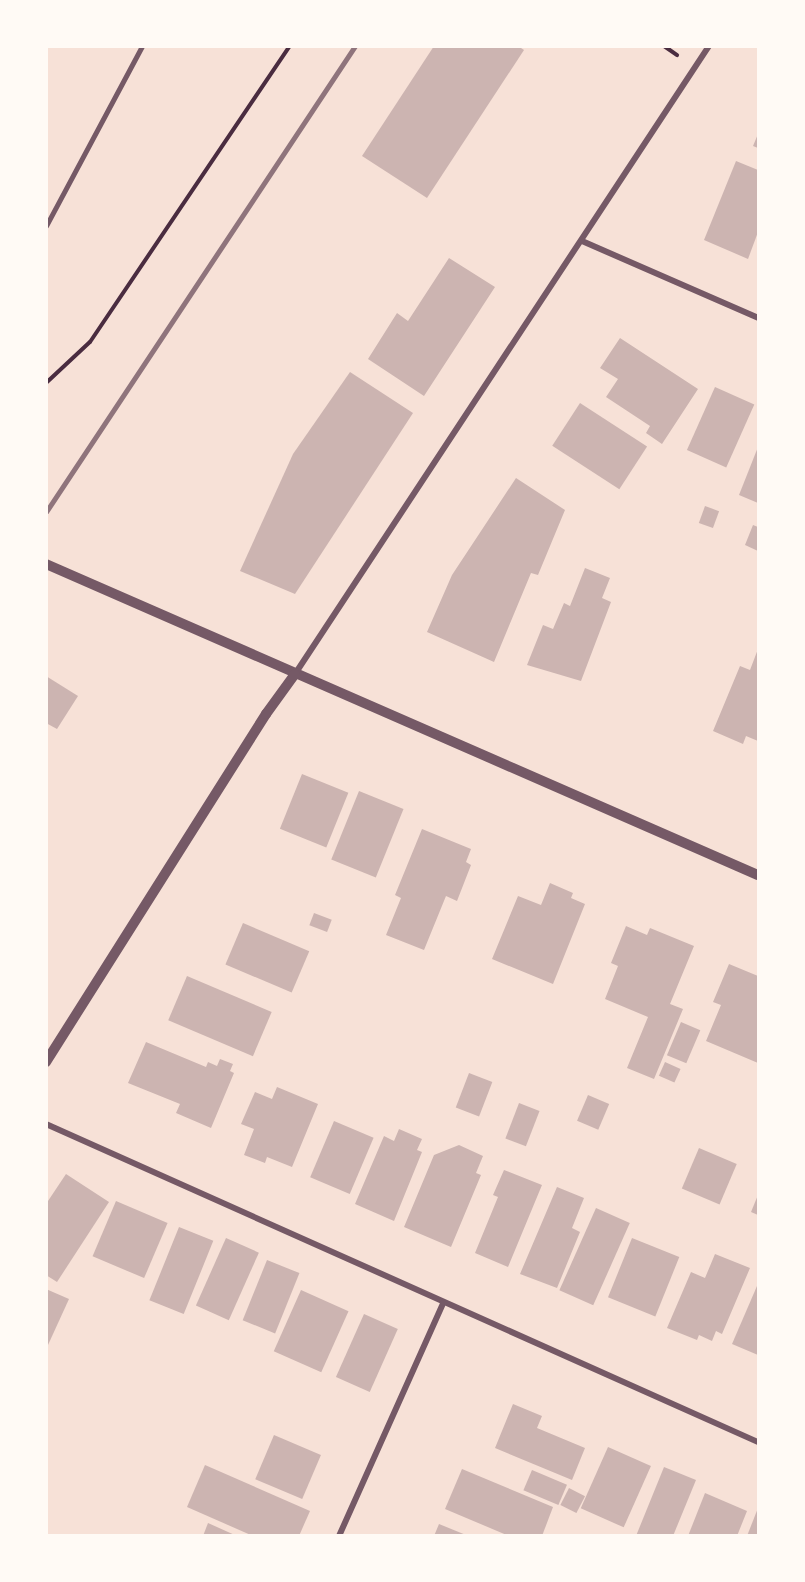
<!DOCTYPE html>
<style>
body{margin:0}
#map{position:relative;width:805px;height:1582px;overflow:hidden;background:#f7e1d7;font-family:"Fira Sans Condensed",sans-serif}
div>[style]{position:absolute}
.building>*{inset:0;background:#ccb4b1;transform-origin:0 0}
.path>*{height:4px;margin:-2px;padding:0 2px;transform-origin:2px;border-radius:2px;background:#4a2c40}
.service>*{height:4.5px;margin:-2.25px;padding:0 2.25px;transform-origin:2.25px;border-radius:2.25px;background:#755966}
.minor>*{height:6px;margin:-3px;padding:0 3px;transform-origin:3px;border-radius:3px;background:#755966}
.tertiary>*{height:10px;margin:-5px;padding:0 5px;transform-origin:5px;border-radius:5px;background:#755966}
.rail>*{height:4.5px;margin:-2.25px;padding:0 2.25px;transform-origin:2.25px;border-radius:2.25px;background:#8f747c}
span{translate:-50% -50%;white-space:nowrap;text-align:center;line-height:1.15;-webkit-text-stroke:5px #fffaf5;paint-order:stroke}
.frame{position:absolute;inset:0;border:48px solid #fffaf5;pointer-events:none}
</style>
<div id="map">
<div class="building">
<div style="clip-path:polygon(434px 46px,518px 46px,524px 50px,427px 198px,362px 156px)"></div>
<div style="clip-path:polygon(758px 134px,758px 148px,753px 146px)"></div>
<div style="clip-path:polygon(736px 161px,758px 170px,758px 232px,748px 259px,704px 240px)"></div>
<div style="clip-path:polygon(449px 258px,495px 287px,424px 396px,368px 359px,397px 313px,408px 321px)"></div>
<div style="clip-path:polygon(620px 338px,698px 389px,662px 444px,646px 433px,650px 426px,606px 397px,618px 379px,600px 368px)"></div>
<div style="clip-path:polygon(350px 372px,413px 413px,295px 594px,240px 571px,293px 454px)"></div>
<div style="left:715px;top:387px;width:43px;height:69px;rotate:24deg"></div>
<div style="left:580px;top:403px;width:80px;height:51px;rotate:33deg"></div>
<div style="clip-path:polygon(758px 447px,758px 503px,739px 495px)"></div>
<div style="clip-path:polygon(516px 478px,565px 510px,538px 575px,531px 573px,494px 662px,427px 632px,452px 575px)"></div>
<div style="left:705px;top:506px;width:15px;height:18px;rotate:20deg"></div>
<div style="clip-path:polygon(753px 525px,758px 527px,758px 551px,745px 545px)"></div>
<div style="clip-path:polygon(585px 568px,610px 578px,602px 598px,611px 602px,581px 681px,527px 665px,543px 625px,553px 629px,564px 603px,570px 606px)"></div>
<div style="clip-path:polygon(758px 649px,758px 741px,746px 736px,743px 744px,713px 731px,740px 666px,750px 670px)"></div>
<div style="clip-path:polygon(46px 676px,78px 696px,57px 729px,46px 723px)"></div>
<div style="left:302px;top:774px;width:50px;height:59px;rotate:22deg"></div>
<div style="left:359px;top:791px;width:48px;height:74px;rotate:22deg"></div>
<div style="clip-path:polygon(422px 829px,471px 849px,466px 862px,471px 865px,457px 901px,446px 896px,424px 950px,386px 935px,401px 898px,395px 895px)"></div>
<div style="clip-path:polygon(550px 883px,573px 893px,571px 898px,585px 904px,553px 984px,492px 959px,518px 896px,541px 905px)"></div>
<div style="left:314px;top:913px;width:19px;height:13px;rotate:21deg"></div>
<div style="left:243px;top:923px;width:72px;height:45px;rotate:23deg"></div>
<div style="clip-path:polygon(626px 926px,647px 935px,650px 928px,694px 946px,670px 1004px,683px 1009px,654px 1079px,627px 1068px,648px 1017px,605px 999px,618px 966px,611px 963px)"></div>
<div style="clip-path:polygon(729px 964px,758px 976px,758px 1063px,706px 1041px,721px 1005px,713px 1002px)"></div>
<div style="left:187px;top:976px;width:92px;height:48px;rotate:23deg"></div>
<div style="left:681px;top:1022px;width:21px;height:36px;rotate:23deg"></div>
<div style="clip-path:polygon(146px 1042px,206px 1067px,208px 1062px,217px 1066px,220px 1059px,233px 1064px,230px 1071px,234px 1073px,211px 1128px,176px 1113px,180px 1104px,128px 1083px)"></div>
<div style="left:665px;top:1062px;width:17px;height:15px;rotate:24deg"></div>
<div style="left:469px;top:1073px;width:25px;height:37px;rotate:21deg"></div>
<div style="clip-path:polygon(277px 1087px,318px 1104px,292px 1167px,267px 1157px,265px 1163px,244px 1155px,254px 1129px,241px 1124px,255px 1092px,272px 1099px)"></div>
<div style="left:588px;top:1095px;width:23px;height:28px;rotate:23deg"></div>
<div style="left:519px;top:1103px;width:22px;height:38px;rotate:21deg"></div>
<div style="left:334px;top:1121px;width:43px;height:61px;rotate:23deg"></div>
<div style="clip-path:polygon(399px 1129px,422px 1139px,417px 1150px,422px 1152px,394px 1221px,355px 1204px,384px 1136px,394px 1141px)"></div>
<div style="clip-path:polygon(459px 1145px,483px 1156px,476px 1173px,481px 1175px,451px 1247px,404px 1227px,434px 1155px)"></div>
<div style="left:699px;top:1148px;width:41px;height:44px;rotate:23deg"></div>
<div style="clip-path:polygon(504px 1170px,542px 1185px,508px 1267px,475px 1253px,498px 1197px,493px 1195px)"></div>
<div style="clip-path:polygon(66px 1174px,109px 1202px,57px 1282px,46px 1275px,46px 1204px)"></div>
<div style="clip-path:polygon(557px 1187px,584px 1198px,572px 1228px,580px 1232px,557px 1288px,520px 1274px)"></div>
<div style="clip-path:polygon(758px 1195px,758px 1215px,751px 1212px)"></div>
<div style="left:116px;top:1201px;width:56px;height:60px;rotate:23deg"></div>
<div style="left:596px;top:1208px;width:37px;height:90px;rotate:24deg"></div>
<div style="left:179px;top:1227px;width:37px;height:79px;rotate:22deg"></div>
<div style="left:226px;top:1238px;width:36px;height:74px;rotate:24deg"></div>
<div style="left:632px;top:1238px;width:51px;height:64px;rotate:22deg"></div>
<div style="clip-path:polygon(715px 1254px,750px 1268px,722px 1334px,716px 1331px,712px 1341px,699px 1335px,697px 1340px,667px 1328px,691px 1272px,705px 1278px)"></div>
<div style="left:267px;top:1260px;width:35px;height:65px;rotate:22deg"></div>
<div style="clip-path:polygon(757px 1286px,758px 1287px,758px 1355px,732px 1344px)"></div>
<div style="clip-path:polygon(46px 1289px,69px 1299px,48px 1345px,46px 1344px)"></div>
<div style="left:301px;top:1290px;width:52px;height:67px;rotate:24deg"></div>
<div style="left:364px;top:1314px;width:37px;height:69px;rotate:24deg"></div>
<div style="clip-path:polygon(513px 1404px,542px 1416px,537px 1428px,585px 1448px,572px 1480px,495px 1448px)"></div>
<div style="left:274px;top:1435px;width:51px;height:48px;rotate:23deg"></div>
<div style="left:608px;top:1447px;width:47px;height:67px;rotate:24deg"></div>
<div style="clip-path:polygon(205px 1465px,310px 1511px,299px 1536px,253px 1536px,187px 1507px)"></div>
<div style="clip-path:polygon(664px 1467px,696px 1480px,673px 1536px,636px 1536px)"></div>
<div style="clip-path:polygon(462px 1469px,553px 1507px,542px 1536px,509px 1536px,445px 1509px)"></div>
<div style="left:532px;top:1470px;width:38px;height:22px;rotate:23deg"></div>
<div style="left:569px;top:1488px;width:18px;height:19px;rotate:27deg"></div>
<div style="clip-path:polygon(705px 1493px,747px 1511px,737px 1536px,688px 1536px)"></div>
<div style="clip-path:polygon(758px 1508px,758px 1536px,747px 1536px)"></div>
<div style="clip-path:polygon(208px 1523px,237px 1536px,203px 1536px)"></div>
<div style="clip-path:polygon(439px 1524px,466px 1535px,466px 1536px,434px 1536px)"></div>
</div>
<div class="path">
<div style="left:664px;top:46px;width:16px;rotate:35deg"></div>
<div style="left:46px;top:383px;width:60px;rotate:-43deg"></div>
<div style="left:90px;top:342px;width:357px;rotate:-56deg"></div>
</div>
<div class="service">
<div style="left:46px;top:226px;width:204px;rotate:-61.9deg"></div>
</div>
<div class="minor">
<div style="left:582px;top:241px;width:192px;rotate:23.6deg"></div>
<div style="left:295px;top:674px;width:752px;rotate:-56.61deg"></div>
<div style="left:46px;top:1124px;width:780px;rotate:24.07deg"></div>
<div style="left:339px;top:1536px;width:255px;rotate:-65.9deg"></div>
</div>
<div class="tertiary">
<div style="left:46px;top:564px;width:777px;rotate:23.6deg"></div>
<div style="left:46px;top:1062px;width:412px;rotate:-57.7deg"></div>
<div style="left:266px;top:714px;width:49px;rotate:-54.1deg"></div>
</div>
<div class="rail">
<div style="left:46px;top:512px;width:559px;rotate:-56.45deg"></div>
</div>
<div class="frame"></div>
</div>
